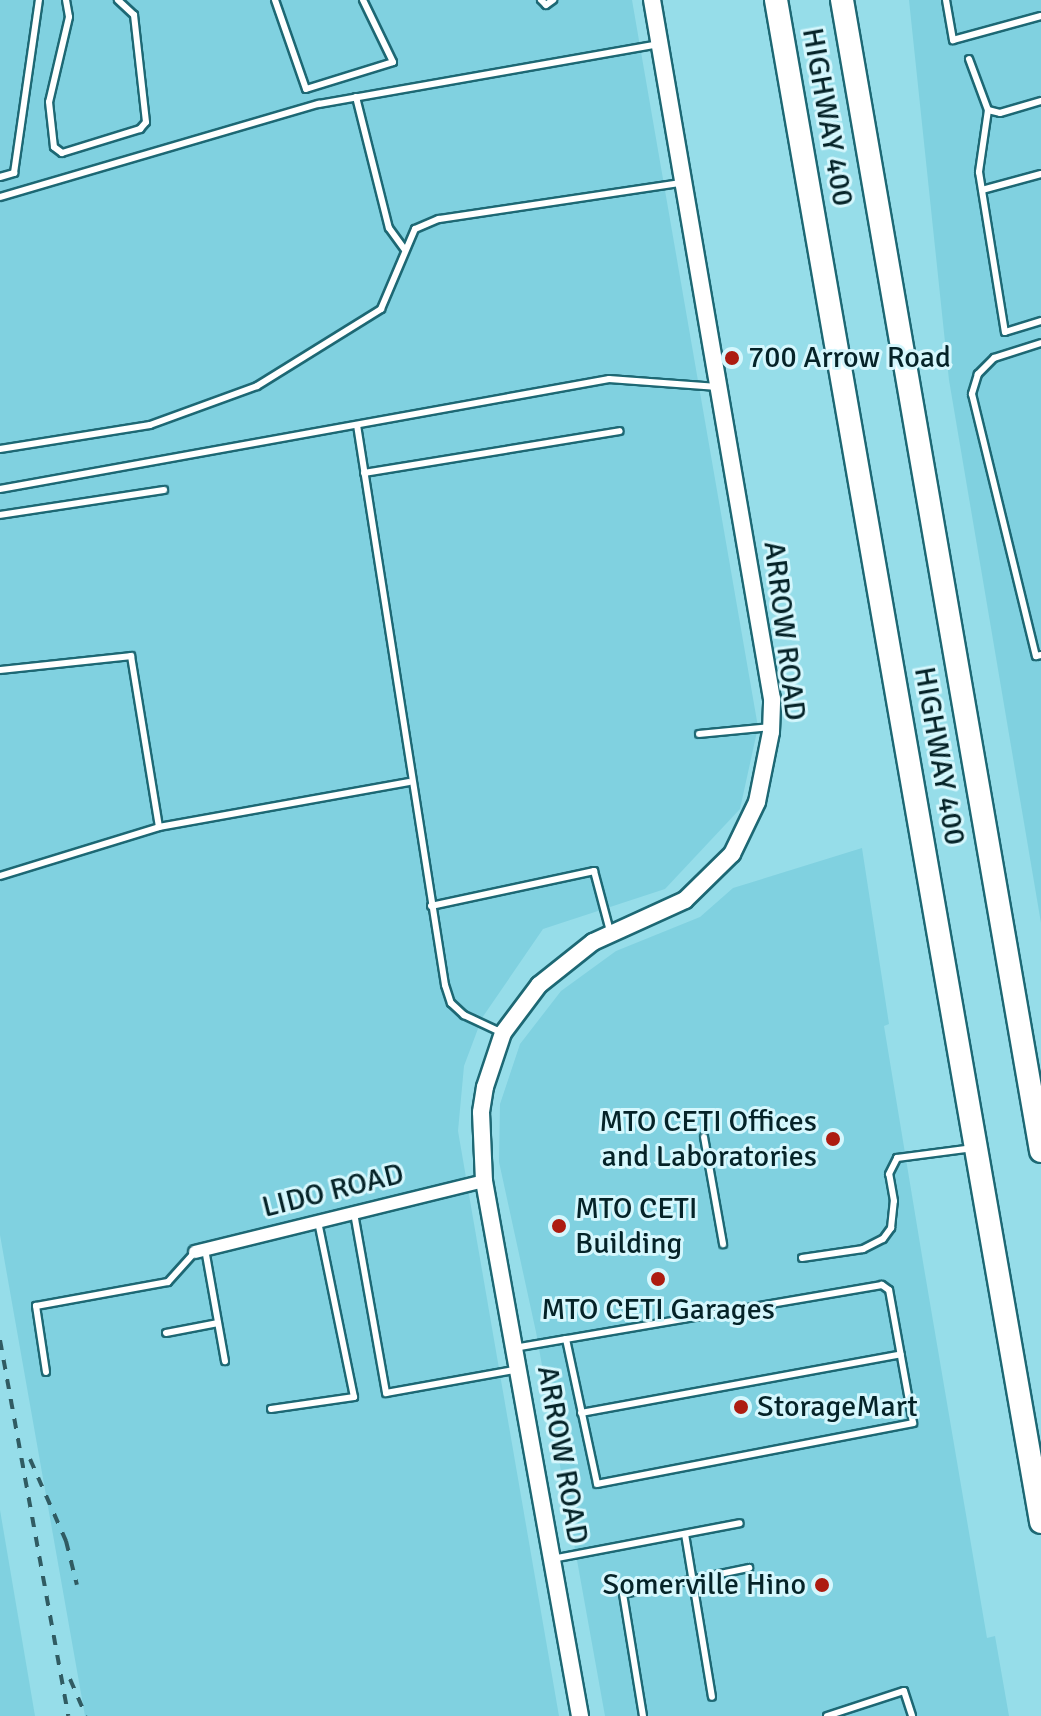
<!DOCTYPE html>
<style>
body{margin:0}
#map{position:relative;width:1041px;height:1716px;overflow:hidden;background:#96dde9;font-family:Signika,sans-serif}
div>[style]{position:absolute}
.built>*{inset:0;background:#80d1e0}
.roads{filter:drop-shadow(2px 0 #1d6874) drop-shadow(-2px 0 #1d6874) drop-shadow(0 2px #1d6874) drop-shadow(0 -2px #1d6874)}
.service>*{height:6px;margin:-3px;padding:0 3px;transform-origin:3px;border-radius:3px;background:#fff}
.minor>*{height:12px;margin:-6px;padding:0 6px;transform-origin:6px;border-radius:6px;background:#fff}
.tertiary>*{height:16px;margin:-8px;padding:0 8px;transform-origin:8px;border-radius:8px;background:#fff}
.motorway>*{height:22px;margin:-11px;padding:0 11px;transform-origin:11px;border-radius:11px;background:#fff}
.rail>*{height:4px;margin-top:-2px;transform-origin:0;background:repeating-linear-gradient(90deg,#305b62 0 10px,transparent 0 20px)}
.dots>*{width:22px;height:22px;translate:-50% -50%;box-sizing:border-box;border:4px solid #d5f7fd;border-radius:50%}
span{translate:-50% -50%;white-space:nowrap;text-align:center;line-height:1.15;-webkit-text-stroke:6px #d5f7fd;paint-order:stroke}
.street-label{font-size:30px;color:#052328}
.poi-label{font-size:30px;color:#052328}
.left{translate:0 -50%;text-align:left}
.right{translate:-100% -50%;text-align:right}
</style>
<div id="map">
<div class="built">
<div style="clip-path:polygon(0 0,632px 0,758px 727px,740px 809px,665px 889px,543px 929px,482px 1018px,464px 1066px,458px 1131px,559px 1716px,85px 1716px,0 1235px)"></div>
<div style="clip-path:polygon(909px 0,1041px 0,1041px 923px,949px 380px)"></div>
<div style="clip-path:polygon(862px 848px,889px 1024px,884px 1026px,923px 1262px,987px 1638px,995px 1636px,1009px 1716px,605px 1716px,536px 1332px,499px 1162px,500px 1104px,520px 1044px,561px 991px,616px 951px,700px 917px,733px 888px)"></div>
<div style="clip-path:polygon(0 1510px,35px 1716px,0 1716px)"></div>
</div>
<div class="roads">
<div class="service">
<div style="left:66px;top:0;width:17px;rotate:80deg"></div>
<div style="left:69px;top:17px;width:87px;rotate:103.2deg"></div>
<div style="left:49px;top:102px;width:45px;rotate:83.7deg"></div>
<div style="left:54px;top:147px;width:10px;rotate:37deg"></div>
<div style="left:62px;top:153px;width:82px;rotate:-17.1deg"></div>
<div style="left:140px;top:129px;width:9px;rotate:-49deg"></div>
<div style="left:146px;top:122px;width:108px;rotate:-96.4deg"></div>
<div style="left:134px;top:15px;width:22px;rotate:-137deg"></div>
<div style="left:275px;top:0;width:94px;rotate:70.8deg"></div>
<div style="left:306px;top:89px;width:91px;rotate:-17.2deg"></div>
<div style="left:393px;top:62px;width:69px;rotate:-115.8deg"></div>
<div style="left:541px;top:0;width:7px;rotate:45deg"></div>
<div style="left:546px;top:5px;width:9px;rotate:-36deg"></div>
<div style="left:946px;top:0;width:41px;rotate:80.1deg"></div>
<div style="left:953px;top:40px;width:91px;rotate:-15.3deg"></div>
<div style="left:969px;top:59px;width:54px;rotate:69.6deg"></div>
<div style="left:988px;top:110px;width:12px;rotate:14deg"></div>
<div style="left:1000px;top:113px;width:43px;rotate:-16.3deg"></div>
<div style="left:356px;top:97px;width:135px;rotate:75.9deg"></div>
<div style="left:389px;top:228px;width:26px;rotate:54deg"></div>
<div style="left:988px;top:110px;width:63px;rotate:98.3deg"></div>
<div style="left:979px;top:172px;width:162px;rotate:80.8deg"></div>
<div style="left:1005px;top:332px;width:38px;rotate:-17deg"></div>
<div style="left:0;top:177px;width:15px;rotate:-16deg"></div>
<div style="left:14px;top:173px;width:175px;rotate:-81.8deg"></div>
<div style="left:982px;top:190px;width:61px;rotate:-15.2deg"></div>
<div style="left:0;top:197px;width:332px;rotate:-16.3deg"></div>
<div style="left:319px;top:104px;width:344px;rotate:-10deg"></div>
<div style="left:1041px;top:343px;width:49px;rotate:162.3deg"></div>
<div style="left:994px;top:358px;width:23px;rotate:135deg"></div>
<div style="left:978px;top:374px;width:21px;rotate:107deg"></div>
<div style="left:972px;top:394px;width:270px;rotate:76.3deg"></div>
<div style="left:1036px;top:656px;width:5px;rotate:-11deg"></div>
<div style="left:357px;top:425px;width:567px;rotate:81.07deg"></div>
<div style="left:445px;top:985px;width:19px;rotate:72deg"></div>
<div style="left:451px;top:1003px;width:18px;rotate:43deg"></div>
<div style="left:464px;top:1015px;width:40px;rotate:25deg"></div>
<div style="left:0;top:449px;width:152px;rotate:-9.1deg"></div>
<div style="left:150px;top:425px;width:114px;rotate:-20deg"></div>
<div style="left:257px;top:386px;width:146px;rotate:-31.8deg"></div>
<div style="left:381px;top:309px;width:87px;rotate:-67deg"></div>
<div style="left:415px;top:229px;width:26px;rotate:-23deg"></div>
<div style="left:439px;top:219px;width:245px;rotate:-8.5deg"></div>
<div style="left:364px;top:473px;width:259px;rotate:-9.3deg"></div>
<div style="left:0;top:489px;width:619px;rotate:-10.24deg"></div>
<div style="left:609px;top:379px;width:109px;rotate:4.2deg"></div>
<div style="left:0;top:515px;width:166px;rotate:-8.7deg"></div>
<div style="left:0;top:670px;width:132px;rotate:-6.1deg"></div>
<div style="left:131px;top:656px;width:173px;rotate:80.7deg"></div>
<div style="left:699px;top:734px;width:72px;rotate:-5.6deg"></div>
<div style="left:0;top:876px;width:166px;rotate:-17.1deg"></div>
<div style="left:159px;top:827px;width:254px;rotate:-10.2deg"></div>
<div style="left:431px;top:906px;width:167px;rotate:-12.1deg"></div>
<div style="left:594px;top:871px;width:62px;rotate:75.1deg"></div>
<div style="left:704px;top:1137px;width:109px;rotate:79.9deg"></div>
<div style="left:354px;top:1213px;width:183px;rotate:79.9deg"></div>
<div style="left:386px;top:1393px;width:130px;rotate:-10.2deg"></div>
<div style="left:205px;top:1249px;width:114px;rotate:79.9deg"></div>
<div style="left:802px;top:1258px;width:62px;rotate:-8.4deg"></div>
<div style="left:863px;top:1249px;width:22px;rotate:-27deg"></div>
<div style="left:883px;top:1239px;width:14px;rotate:-54deg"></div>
<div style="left:891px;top:1228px;width:27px;rotate:-84deg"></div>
<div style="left:894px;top:1201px;width:27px;rotate:-100deg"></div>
<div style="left:889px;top:1174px;width:18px;rotate:-63deg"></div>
<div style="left:897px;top:1158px;width:77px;rotate:-7.5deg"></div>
<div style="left:166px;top:1333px;width:53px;rotate:-10.9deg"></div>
<div style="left:514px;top:1348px;width:53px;rotate:-9.8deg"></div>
<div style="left:566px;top:1339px;width:148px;rotate:77.9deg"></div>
<div style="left:597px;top:1484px;width:322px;rotate:-10.9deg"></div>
<div style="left:913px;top:1423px;width:135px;rotate:-100.2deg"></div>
<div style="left:889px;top:1290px;width:9px;rotate:-144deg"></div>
<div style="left:882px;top:1285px;width:321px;rotate:170.3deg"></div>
<div style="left:46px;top:1372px;width:67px;rotate:-98.6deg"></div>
<div style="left:36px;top:1306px;width:134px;rotate:-10.3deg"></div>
<div style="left:168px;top:1282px;width:40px;rotate:-48deg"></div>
<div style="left:271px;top:1409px;width:84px;rotate:-8.2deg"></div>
<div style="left:354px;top:1397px;width:180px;rotate:-101.6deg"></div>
<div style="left:581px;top:1413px;width:325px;rotate:-10.4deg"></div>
<div style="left:685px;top:1534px;width:165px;rotate:80.6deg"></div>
<div style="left:552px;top:1559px;width:191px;rotate:-10.8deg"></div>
<div style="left:643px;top:1716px;width:124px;rotate:-99.3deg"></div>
<div style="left:623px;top:1594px;width:129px;rotate:-11.7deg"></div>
<div style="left:827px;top:1716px;width:81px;rotate:-18deg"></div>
<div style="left:904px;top:1691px;width:26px;rotate:72deg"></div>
</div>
<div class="minor">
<div style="left:195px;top:1252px;width:298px;rotate:-13.8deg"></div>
</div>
<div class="tertiary">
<div style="left:580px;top:1716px;width:544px;rotate:-100.17deg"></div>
<div style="left:484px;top:1181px;width:69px;rotate:-92.5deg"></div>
<div style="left:481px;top:1112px;width:25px;rotate:-81deg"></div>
<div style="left:485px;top:1087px;width:57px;rotate:-71.6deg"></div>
<div style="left:503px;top:1033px;width:60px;rotate:-53.1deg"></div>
<div style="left:539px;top:985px;width:69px;rotate:-38.5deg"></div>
<div style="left:593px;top:942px;width:101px;rotate:-24.5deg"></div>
<div style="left:685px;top:900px;width:66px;rotate:-44.4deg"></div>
<div style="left:732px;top:854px;width:58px;rotate:-64.3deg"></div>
<div style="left:757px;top:802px;width:71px;rotate:-78.7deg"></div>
<div style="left:771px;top:732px;width:33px;rotate:-88deg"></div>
<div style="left:772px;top:699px;width:709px;rotate:-99.74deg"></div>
</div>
<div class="motorway">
<div style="left:776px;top:0;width:1545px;rotate:80.12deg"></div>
<div style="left:842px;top:0;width:1168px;rotate:80.19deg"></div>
</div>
</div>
<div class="rail">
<div style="left:0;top:1340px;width:382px;rotate:79.7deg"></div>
<div style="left:30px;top:1459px;width:90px;rotate:66.3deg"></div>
<div style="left:66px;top:1541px;width:45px;rotate:76deg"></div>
<div style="left:70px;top:1679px;width:40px;rotate:66.6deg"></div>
</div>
<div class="dots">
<div style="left:732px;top:358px;background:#ad1c11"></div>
<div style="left:833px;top:1139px;background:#ad1c11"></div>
<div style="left:559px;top:1226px;background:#ad1c11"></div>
<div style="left:658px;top:1279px;background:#ad1c11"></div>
<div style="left:741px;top:1407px;background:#ad1c11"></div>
<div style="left:822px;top:1585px;background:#ad1c11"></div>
</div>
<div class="street-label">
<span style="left:827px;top:117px;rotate:80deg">HIGHWAY 400</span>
<span style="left:784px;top:631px;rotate:83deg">ARROW ROAD</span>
<span style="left:939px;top:756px;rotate:80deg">HIGHWAY 400</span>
<span style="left:333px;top:1191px;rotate:-14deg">LIDO ROAD</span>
<span style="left:562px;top:1455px;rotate:80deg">ARROW ROAD</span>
</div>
<div class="poi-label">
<span class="left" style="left:748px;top:358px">700 Arrow Road</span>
<span class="right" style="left:817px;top:1139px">MTO CETI Offices<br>and Laboratories</span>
<span class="left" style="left:575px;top:1226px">MTO CETI<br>Building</span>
<span style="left:658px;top:1310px">MTO CETI Garages</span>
<span class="left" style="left:757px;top:1407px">StorageMart</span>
<span class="right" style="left:806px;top:1585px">Somerville Hino</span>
</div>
</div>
